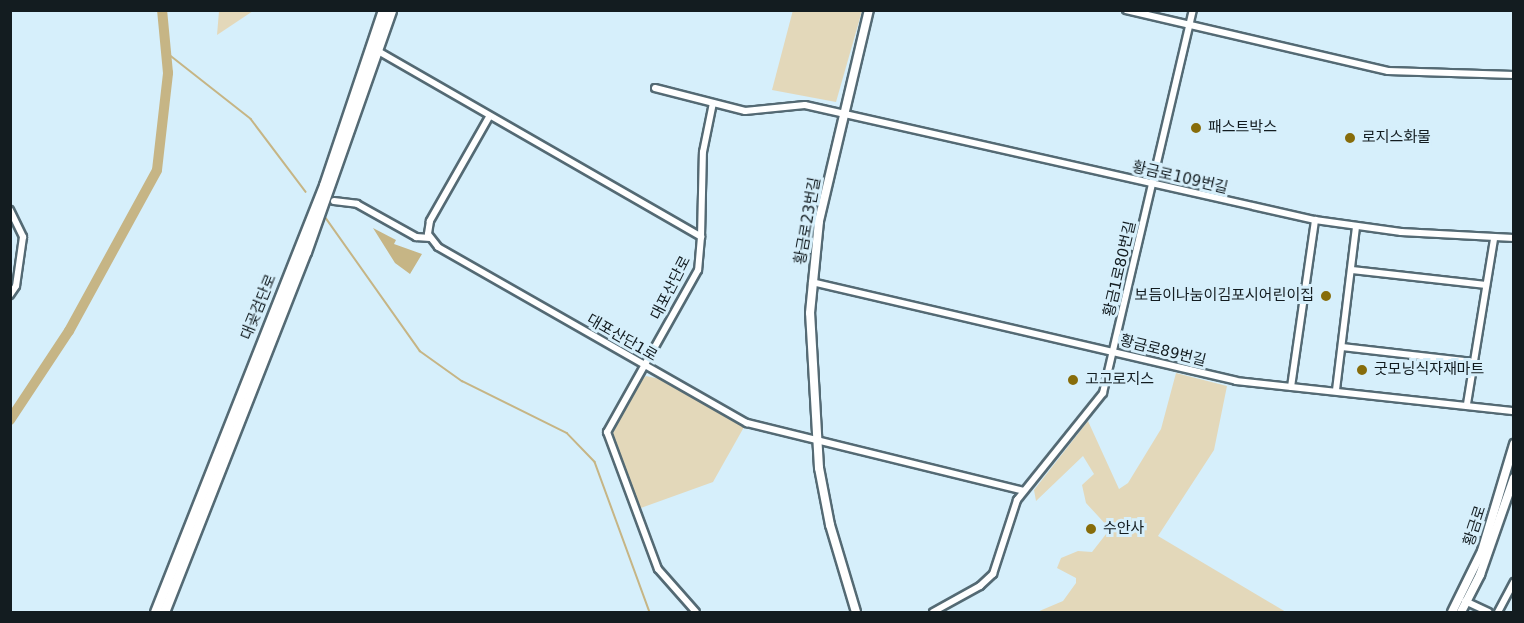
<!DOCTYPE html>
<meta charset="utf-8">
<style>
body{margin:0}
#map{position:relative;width:1524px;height:623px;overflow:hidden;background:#d6effb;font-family:"DejaVu Sans","Noto Sans KR",sans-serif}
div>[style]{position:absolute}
.green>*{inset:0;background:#e3d8ba}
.water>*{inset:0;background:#c6b585}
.stream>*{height:1.5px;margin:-0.75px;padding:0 0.75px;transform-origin:0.75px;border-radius:0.75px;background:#c6b585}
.river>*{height:10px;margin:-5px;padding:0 5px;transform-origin:5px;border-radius:5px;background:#c6b585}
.roads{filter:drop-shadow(2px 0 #546a74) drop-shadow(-2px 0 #546a74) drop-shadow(0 2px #546a74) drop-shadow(0 -2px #546a74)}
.minor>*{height:6px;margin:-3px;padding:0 3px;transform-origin:3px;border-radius:3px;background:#fff}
.tertiary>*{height:8px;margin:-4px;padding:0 4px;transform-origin:4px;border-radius:4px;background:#fff}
.secondary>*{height:9px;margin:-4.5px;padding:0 4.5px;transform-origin:4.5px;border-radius:4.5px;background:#fff}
.dots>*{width:16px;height:16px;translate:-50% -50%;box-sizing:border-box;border:3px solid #d6effb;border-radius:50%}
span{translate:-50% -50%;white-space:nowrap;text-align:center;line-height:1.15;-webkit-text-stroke:6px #d6effb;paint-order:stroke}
.poi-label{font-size:15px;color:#131c20}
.left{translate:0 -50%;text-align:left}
.right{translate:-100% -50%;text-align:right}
.street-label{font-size:15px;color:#131c20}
.frame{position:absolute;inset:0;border:12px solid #131c20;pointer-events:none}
</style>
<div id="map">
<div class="green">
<div style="clip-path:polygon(793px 10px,862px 11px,836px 102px,772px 90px)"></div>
<div style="clip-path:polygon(219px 11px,219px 10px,253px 11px,217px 35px)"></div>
<div style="clip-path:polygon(1176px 373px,1227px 386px,1214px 450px,1158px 536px,1286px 612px,1037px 612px,1063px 601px,1076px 583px,1076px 578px,1057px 568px,1061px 558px,1078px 551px,1092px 552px,1110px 529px,1086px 503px,1082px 485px,1094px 474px,1083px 456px,1036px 501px,1034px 490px,1088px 421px,1119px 489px,1128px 483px,1161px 429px)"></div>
<div style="clip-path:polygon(646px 376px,660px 379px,744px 427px,713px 482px,638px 509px,611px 437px,637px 385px)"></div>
</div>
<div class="water">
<div style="clip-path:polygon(373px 228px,396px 240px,394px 244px,422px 254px,410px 274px,395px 263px)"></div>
</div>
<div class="stream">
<div style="left:166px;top:52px;width:108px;rotate:38.2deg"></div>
<div style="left:251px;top:119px;width:91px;rotate:53deg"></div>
<div style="left:326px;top:218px;width:163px;rotate:54.7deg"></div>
<div style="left:420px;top:351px;width:52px;rotate:35.5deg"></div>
<div style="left:462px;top:381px;width:117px;rotate:26.3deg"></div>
<div style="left:567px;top:433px;width:40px;rotate:46deg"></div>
<div style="left:595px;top:462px;width:160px;rotate:69.9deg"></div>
</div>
<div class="river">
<div style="left:10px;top:420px;width:107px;rotate:-56.5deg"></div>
<div style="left:69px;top:331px;width:183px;rotate:-61.3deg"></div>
<div style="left:157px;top:170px;width:98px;rotate:-83.5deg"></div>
<div style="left:168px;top:73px;width:63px;rotate:-95.4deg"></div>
</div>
<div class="roads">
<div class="minor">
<div style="left:1126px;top:10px;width:269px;rotate:13.1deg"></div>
<div style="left:1388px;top:71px;width:126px;rotate:1.8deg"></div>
<div style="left:378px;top:51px;width:373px;rotate:29.9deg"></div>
<div style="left:701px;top:237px;width:33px;rotate:95deg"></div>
<div style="left:698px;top:270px;width:186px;rotate:119.3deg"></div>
<div style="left:607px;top:432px;width:146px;rotate:69.6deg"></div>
<div style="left:658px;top:569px;width:57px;rotate:48.5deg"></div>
<div style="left:655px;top:88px;width:93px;rotate:14.3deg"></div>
<div style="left:745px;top:111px;width:60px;rotate:-5.7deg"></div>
<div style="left:805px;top:105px;width:523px;rotate:12.71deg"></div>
<div style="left:1315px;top:220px;width:87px;rotate:7.9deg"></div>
<div style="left:1401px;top:232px;width:113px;rotate:3deg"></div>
<div style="left:489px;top:117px;width:120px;rotate:119.6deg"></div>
<div style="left:430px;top:221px;width:13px;rotate:99deg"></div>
<div style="left:428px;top:234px;width:16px;rotate:52deg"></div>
<div style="left:438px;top:247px;width:356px;rotate:29.7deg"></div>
<div style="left:747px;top:423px;width:284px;rotate:13.8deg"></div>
<div style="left:334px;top:201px;width:23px;rotate:7deg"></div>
<div style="left:357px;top:204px;width:68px;rotate:29.2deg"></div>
<div style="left:416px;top:237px;width:14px;rotate:4deg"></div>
<div style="left:10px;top:210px;width:30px;rotate:64deg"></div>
<div style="left:23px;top:237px;width:49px;rotate:98.1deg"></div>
<div style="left:16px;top:286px;width:11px;rotate:124deg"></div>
<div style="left:701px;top:237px;width:85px;rotate:-88.7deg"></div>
<div style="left:703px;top:152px;width:50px;rotate:-78.5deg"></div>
<div style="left:1352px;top:270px;width:135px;rotate:6.4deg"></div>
<div style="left:812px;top:282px;width:435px;rotate:13.1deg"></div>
<div style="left:1236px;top:381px;width:280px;rotate:6.2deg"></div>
<div style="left:1342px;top:347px;width:132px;rotate:6.5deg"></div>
<div style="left:1291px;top:387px;width:169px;rotate:-81.8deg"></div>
<div style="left:1336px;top:390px;width:165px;rotate:-83deg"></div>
<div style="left:1467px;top:404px;width:167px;rotate:-80.7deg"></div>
<div style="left:1465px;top:601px;width:26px;rotate:25deg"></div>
<div style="left:933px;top:612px;width:54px;rotate:-29deg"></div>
<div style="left:980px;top:586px;width:18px;rotate:-43deg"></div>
<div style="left:993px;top:574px;width:78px;rotate:-72deg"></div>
<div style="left:1017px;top:500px;width:137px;rotate:-51.2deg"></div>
<div style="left:1103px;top:393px;width:393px;rotate:-76.8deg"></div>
<div style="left:1498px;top:612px;width:34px;rotate:-62deg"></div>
</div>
<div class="tertiary">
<div style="left:856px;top:612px;width:91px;rotate:-106.6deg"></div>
<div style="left:830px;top:525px;width:58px;rotate:-100.9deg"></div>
<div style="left:819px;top:468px;width:155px;rotate:-93.3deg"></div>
<div style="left:810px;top:313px;width:92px;rotate:-84.4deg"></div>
<div style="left:819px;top:221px;width:217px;rotate:-76.7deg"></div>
<div style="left:1452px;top:612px;width:68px;rotate:-63.8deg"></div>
<div style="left:1482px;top:551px;width:112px;rotate:-73.3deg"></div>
<div style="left:1461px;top:612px;width:42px;rotate:-62.8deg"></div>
<div style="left:1480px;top:575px;width:103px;rotate:-70.7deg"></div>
</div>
<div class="secondary">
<div style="left:155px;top:612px;width:459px;rotate:-68.4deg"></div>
<div style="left:324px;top:185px;width:185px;rotate:-71.4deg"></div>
<div style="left:164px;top:612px;width:387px;rotate:-68.5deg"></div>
<div style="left:306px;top:252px;width:256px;rotate:-70.6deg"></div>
</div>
</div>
<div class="dots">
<div style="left:1196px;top:128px;background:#876c0a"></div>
<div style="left:1350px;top:138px;background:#876c0a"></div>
<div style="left:1326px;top:296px;background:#876c0a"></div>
<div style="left:1362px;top:370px;background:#876c0a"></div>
<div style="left:1073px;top:380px;background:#876c0a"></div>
<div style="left:1091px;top:529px;background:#876c0a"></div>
</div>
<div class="poi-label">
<span class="left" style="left:1208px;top:128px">패스트박스</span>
<span class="left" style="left:1362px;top:138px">로지스화물</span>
<span class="right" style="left:1314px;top:296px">보듬이나눔이김포시어린이집</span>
<span class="left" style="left:1374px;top:370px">굿모닝식자재마트</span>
<span class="left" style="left:1085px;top:380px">고고로지스</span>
<span class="left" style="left:1103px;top:529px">수안사</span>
</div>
<div class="street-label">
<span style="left:1180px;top:178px;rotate:13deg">황금로109번길</span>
<span style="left:808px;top:221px;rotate:-80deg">황금로23번길</span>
<span style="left:1120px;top:269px;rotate:-77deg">황금1로80번길</span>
<span style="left:671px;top:288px;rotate:-63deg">대포산단로</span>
<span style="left:259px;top:307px;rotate:-68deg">대곶검단로</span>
<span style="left:622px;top:338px;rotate:30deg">대포산단1로</span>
<span style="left:1163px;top:351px;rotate:14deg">황금로89번길</span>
<span style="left:1475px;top:526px;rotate:-72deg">황금로</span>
</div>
<div class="frame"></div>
</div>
